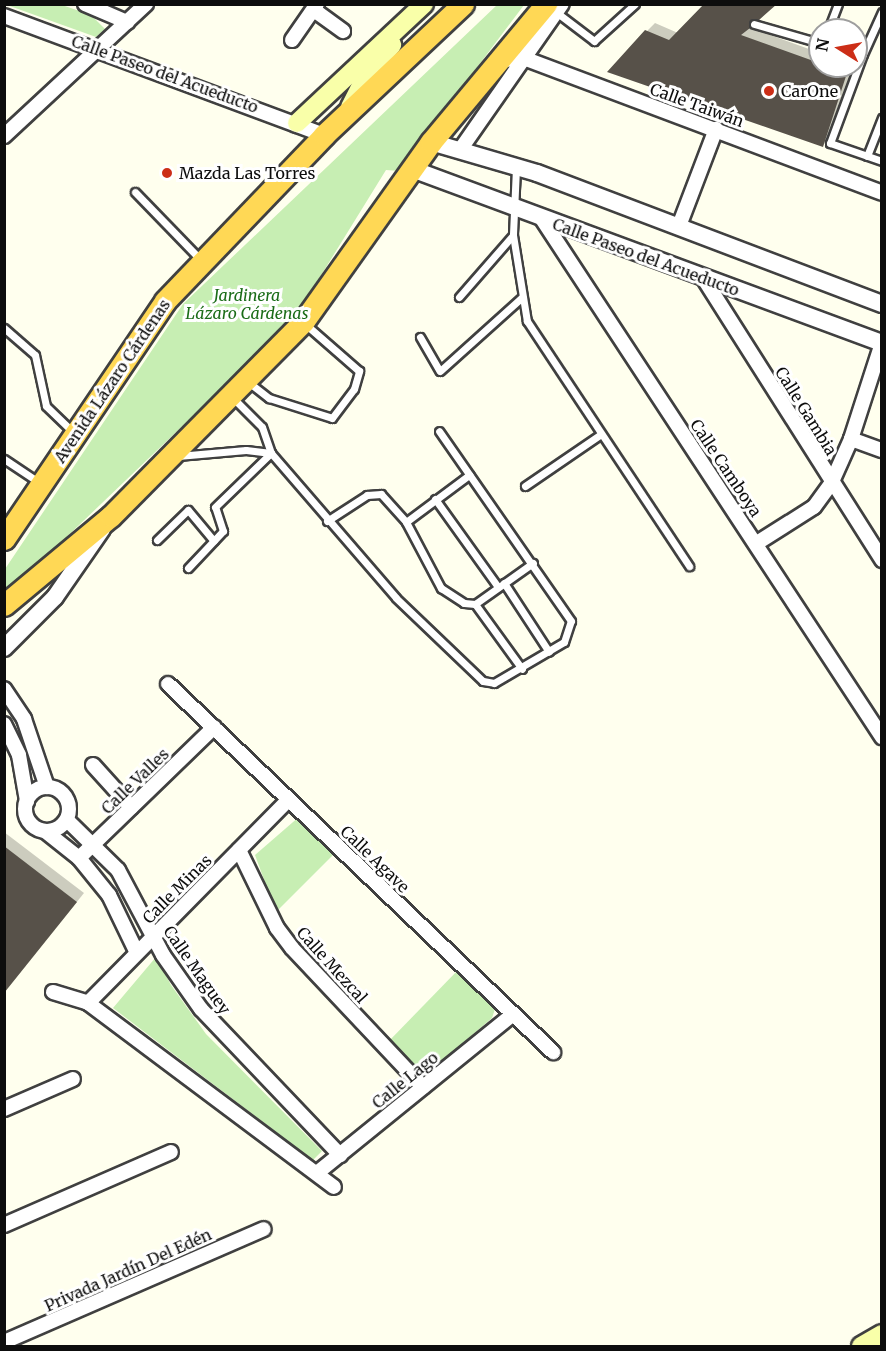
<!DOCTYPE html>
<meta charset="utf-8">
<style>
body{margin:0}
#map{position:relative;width:886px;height:1351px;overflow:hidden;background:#ffe;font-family:Merriweather,serif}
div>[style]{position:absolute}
.green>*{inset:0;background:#c7eeb3}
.shadow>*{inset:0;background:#0003}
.building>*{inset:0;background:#575149}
.roads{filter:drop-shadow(2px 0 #404040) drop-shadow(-2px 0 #404040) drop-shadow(0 2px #404040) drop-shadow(0 -2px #404040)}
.service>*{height:7px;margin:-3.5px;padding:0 3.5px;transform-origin:3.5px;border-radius:3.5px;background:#fff}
.minor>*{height:14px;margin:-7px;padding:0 7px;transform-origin:7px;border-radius:7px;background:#fff}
.minor>.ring{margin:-7px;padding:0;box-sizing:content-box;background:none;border:14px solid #fff;border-radius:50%}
.tertiary>*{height:16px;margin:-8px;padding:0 8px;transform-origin:8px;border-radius:8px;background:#fff}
.secondary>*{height:18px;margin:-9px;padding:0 9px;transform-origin:9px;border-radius:9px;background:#f9ffa9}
.trunk>*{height:21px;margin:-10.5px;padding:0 10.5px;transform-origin:10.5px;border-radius:10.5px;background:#ffd855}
.dots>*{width:16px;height:16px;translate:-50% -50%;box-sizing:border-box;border:3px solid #fff;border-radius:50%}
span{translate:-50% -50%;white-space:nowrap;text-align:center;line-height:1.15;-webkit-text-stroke:6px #fff;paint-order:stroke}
.street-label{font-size:16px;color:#0d0d0d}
.poi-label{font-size:16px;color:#0d0d0d}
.left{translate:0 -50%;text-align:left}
.park-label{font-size:16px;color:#1a6c17;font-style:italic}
.frame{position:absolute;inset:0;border:6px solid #0d0d0d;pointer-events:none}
.north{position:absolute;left:808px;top:18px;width:60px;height:60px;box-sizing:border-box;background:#fff;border:2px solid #9e9e9e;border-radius:50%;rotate:281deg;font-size:16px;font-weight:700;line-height:24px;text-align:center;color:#0d0d0d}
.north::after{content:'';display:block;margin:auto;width:21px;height:27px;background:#cc2e17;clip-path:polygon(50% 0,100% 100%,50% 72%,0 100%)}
</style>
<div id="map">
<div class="green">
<div style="clip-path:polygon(7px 5px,62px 5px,91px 15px,105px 29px,96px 37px)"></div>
<div style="clip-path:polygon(497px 5px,524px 5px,399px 171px,386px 170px,294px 319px,5px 596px,5px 569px,183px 304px)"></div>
<div style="clip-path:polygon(300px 816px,339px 849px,276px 912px,255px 855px)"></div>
<div style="clip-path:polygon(156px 957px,171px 985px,206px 1034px,322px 1151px,313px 1160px,113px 1008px)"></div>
<div style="clip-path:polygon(458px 970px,495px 1009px,492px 1018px,428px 1073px,420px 1073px,388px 1042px)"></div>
</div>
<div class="shadow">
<div style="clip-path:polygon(757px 18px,748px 27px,820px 53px,820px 66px,854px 66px,830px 137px,822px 146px,646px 32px,655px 23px,678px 33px)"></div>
<div style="clip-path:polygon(4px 832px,84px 893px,4px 993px)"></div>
</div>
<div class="building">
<div style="clip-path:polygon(704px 4px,777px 4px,759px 20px,751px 20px,750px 28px,741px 35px,847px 73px,823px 147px,607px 72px,645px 30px,669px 40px)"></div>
<div style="clip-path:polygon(4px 846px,77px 902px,4px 993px)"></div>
</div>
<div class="roads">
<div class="service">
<div style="left:556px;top:12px;width:48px;rotate:37.3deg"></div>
<div style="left:594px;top:41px;width:55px;rotate:-42.1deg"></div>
<div style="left:754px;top:24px;width:69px;rotate:16.1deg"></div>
<div style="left:828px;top:30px;width:28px;rotate:-69deg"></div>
<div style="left:856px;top:52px;width:7px;rotate:16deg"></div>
<div style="left:863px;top:54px;width:95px;rotate:110.3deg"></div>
<div style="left:830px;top:143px;width:55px;rotate:19.1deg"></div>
<div style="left:863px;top:54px;width:46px;rotate:-65.7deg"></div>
<div style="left:867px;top:156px;width:41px;rotate:-68.5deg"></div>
<div style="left:516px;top:168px;width:67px;rotate:92.6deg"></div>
<div style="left:513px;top:235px;width:87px;rotate:80.8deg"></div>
<div style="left:527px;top:321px;width:294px;rotate:56.5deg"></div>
<div style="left:135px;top:192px;width:95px;rotate:45.9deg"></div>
<div style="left:459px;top:297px;width:82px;rotate:-48.9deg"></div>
<div style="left:4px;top:328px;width:41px;rotate:41.1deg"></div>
<div style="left:35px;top:355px;width:52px;rotate:77.8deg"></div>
<div style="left:46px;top:406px;width:39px;rotate:44deg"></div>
<div style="left:420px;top:337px;width:39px;rotate:60deg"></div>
<div style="left:440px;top:371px;width:109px;rotate:-42deg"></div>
<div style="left:247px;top:381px;width:28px;rotate:38deg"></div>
<div style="left:269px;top:398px;width:66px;rotate:17.6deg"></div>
<div style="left:332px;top:418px;width:36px;rotate:-53deg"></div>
<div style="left:354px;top:389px;width:19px;rotate:-74deg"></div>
<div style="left:359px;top:371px;width:73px;rotate:-138.9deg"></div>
<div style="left:232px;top:397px;width:42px;rotate:45deg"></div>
<div style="left:262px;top:427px;width:28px;rotate:71deg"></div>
<div style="left:271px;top:453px;width:191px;rotate:49.2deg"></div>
<div style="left:396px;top:598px;width:120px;rotate:43.7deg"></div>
<div style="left:483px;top:681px;width:11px;rotate:10deg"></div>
<div style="left:494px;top:683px;width:81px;rotate:-30.4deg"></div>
<div style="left:564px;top:642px;width:22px;rotate:-72deg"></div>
<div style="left:571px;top:621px;width:231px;rotate:-124.8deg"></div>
<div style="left:178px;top:456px;width:68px;rotate:-5deg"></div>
<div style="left:246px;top:450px;width:25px;rotate:7deg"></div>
<div style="left:4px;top:459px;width:43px;rotate:33.7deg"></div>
<div style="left:525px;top:486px;width:92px;rotate:-34.4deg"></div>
<div style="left:435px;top:499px;width:108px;rotate:54.4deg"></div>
<div style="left:327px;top:521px;width:48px;rotate:-33deg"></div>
<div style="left:367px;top:495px;width:14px;rotate:-4deg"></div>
<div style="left:381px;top:494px;width:38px;rotate:48deg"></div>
<div style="left:406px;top:522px;width:75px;rotate:62.1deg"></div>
<div style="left:441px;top:588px;width:27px;rotate:33deg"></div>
<div style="left:464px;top:603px;width:11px;rotate:5deg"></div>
<div style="left:475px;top:604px;width:71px;rotate:-35.3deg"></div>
<div style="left:406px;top:522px;width:79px;rotate:-36.7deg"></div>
<div style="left:157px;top:540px;width:43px;rotate:-44.1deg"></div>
<div style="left:188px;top:510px;width:40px;rotate:50deg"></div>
<div style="left:188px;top:568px;width:51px;rotate:-46.6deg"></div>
<div style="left:223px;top:531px;width:25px;rotate:-108deg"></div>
<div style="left:215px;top:507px;width:78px;rotate:-44deg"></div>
<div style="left:504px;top:583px;width:82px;rotate:56.9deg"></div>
<div style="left:475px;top:604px;width:80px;rotate:54.1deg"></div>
</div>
<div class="minor">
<div style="left:85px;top:4px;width:46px;rotate:23.2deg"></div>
<div style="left:314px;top:10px;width:36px;rotate:36deg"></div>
<div style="left:4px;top:16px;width:341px;rotate:20.4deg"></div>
<div style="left:292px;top:40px;width:44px;rotate:-55.2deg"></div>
<div style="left:500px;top:60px;width:26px;rotate:-2deg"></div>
<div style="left:526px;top:59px;width:380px;rotate:20.6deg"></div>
<div style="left:4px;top:136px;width:194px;rotate:-42.9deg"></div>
<div style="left:460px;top:150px;width:178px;rotate:-55.1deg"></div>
<div style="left:542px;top:219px;width:620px;rotate:56.72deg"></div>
<div style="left:679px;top:226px;width:104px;rotate:-69.1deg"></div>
<div style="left:704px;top:279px;width:333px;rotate:57.6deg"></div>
<div style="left:851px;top:439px;width:33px;rotate:20deg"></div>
<div style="left:757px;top:543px;width:67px;rotate:-32.3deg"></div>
<div style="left:814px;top:507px;width:29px;rotate:-54deg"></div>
<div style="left:831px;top:484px;width:49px;rotate:-66deg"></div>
<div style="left:851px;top:439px;width:101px;rotate:-72.1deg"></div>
<div style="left:168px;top:684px;width:533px;rotate:43.71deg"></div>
<div style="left:4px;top:689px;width:36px;rotate:56deg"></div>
<div style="left:24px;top:719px;width:72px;rotate:71.3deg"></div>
<div style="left:4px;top:724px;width:34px;rotate:64deg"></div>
<div style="left:19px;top:755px;width:47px;rotate:80.1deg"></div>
<div style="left:93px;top:765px;width:57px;rotate:47.9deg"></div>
<div class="ring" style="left:25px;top:787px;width:30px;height:30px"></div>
<div style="left:67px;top:820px;width:71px;rotate:44.4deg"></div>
<div style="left:118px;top:870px;width:96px;rotate:62.1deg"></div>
<div style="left:163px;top:955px;width:66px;rotate:54.9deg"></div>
<div style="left:201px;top:1009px;width:202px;rotate:46.4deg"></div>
<div style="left:45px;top:831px;width:43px;rotate:38.5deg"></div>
<div style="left:79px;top:858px;width:48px;rotate:51deg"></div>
<div style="left:109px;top:895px;width:64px;rotate:64.2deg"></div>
<div style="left:239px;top:850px;width:87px;rotate:64deg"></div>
<div style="left:277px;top:928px;width:25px;rotate:53deg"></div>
<div style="left:292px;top:948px;width:191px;rotate:46.7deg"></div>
<div style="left:79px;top:858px;width:188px;rotate:-44.1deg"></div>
<div style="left:53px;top:992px;width:37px;rotate:17deg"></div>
<div style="left:88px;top:1003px;width:307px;rotate:36.8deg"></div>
<div style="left:88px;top:1003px;width:286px;rotate:-45.4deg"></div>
<div style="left:4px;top:1109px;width:75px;rotate:-23.5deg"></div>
<div style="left:317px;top:1173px;width:252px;rotate:-39deg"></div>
<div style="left:4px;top:1225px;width:182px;rotate:-23.6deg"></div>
<div style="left:4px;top:1342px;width:283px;rotate:-23.5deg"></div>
</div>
<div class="tertiary">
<div style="left:431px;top:142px;width:110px;rotate:16.3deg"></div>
<div style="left:537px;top:173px;width:369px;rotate:20.8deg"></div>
<div style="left:412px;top:169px;width:501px;rotate:20.32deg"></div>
<div style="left:4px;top:648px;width:72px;rotate:-45deg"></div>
<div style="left:55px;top:597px;width:83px;rotate:-55.3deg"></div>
</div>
<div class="secondary">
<div style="left:350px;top:107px;width:33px;rotate:-63deg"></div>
<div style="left:365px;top:78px;width:43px;rotate:-50.7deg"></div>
<div style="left:297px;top:123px;width:174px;rotate:-43.1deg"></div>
<div style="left:861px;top:1346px;width:24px;rotate:-30deg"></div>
</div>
<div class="trunk">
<div style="left:4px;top:539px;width:287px;rotate:-55.9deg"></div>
<div style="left:165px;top:301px;width:230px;rotate:-46.2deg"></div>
<div style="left:324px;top:135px;width:191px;rotate:-43.3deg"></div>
<div style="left:4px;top:605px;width:139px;rotate:-39.8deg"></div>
<div style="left:111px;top:516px;width:273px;rotate:-45.3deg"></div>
<div style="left:303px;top:322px;width:221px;rotate:-54.6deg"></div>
<div style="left:431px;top:142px;width:180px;rotate:-50.2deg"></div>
</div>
</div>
<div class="dots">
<div style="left:769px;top:91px;background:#cc2e17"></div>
<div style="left:167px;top:173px;background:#cc2e17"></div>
</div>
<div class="street-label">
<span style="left:165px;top:74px;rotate:20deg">Calle Paseo del Acueducto</span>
<span style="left:697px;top:105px;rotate:20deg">Calle Taiwán</span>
<span style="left:646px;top:257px;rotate:20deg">Calle Paseo del Acueducto</span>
<span style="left:112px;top:381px;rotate:-56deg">Avenida Lázaro Cárdenas</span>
<span style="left:806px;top:411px;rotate:58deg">Calle Gambia</span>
<span style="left:726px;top:468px;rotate:56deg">Calle Camboya</span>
<span style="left:135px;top:781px;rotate:-44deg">Calle Valles</span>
<span style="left:375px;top:859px;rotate:44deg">Calle Agave</span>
<span style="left:177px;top:889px;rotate:-45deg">Calle Minas</span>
<span style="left:332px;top:965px;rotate:48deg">Calle Mezcal</span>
<span style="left:197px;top:970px;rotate:55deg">Calle Maguey</span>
<span style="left:405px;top:1080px;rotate:-39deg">Calle Lago</span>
<span style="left:128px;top:1270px;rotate:-24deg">Privada Jardín Del Edén</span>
</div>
<div class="poi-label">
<span class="left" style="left:781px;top:91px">CarOne</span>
<span class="left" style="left:179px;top:173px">Mazda Las Torres</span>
</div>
<div class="park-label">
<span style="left:247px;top:304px">Jardinera<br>Lázaro Cárdenas</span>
</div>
<div class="frame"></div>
<div class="north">N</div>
</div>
